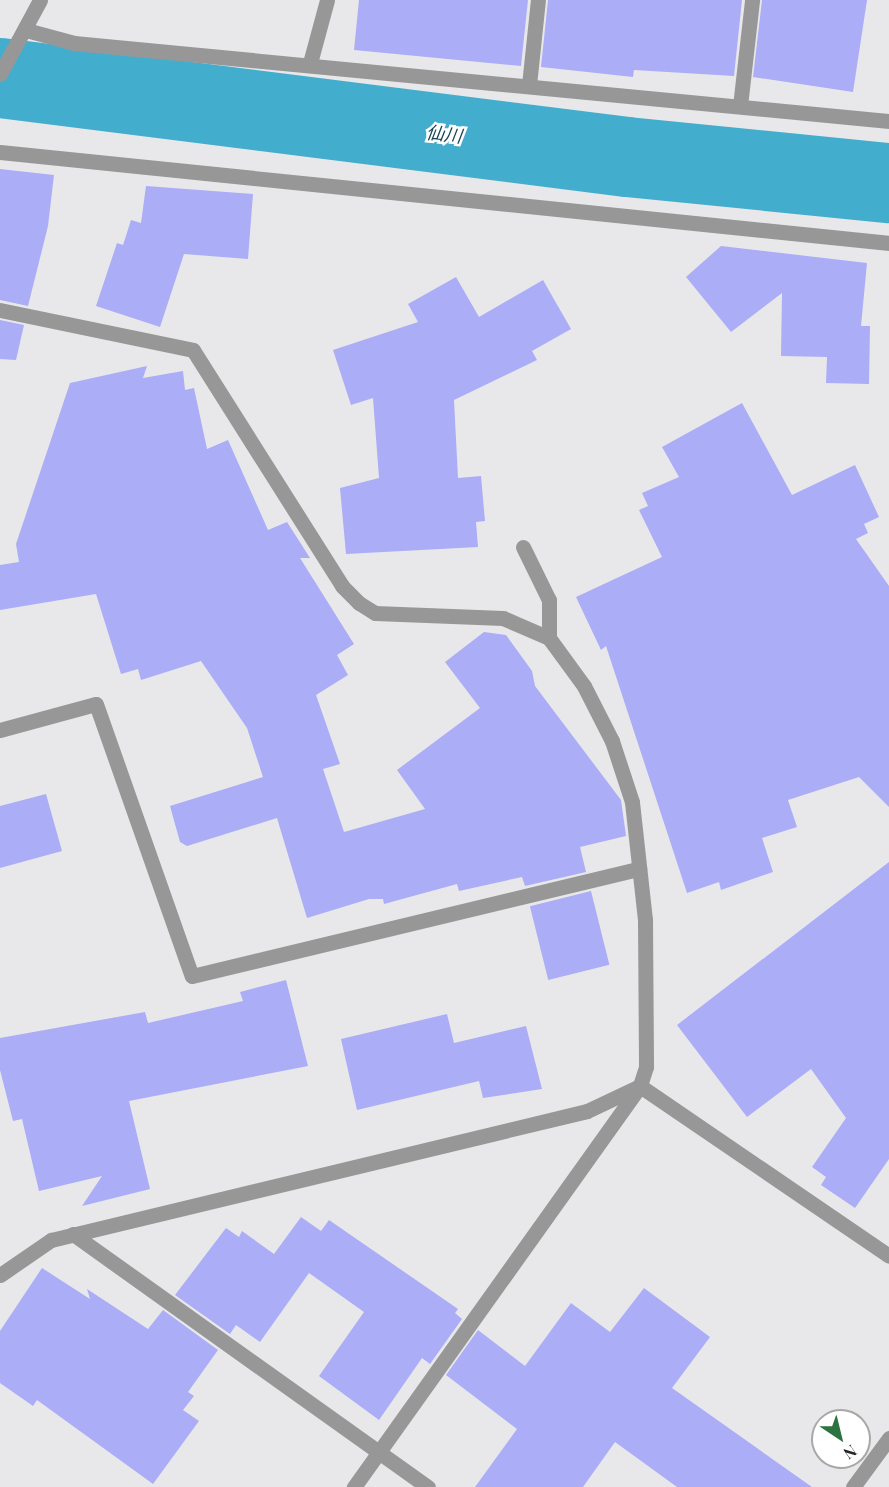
<!DOCTYPE html>
<meta charset="utf-8">
<style>
body{margin:0}
#map{position:relative;width:889px;height:1487px;overflow:hidden;background:#e8e8ea;font-family:"Playfair Display","Noto Sans JP",serif}
div>[style]{position:absolute}
.river>*{height:80px;margin:-40px;padding:0 40px;transform-origin:40px;border-radius:40px;background:#43adce}
.building>*{inset:0;background:#abadf7;transform-origin:0 0}
.minor>*{height:15px;margin:-7.5px;padding:0 7.5px;transform-origin:7.5px;border-radius:7.5px;background:#989797}
span{translate:-50% -50%;white-space:nowrap;text-align:center;line-height:1.15;-webkit-text-stroke:5px #fff;paint-order:stroke}
.water-label{font-size:18px;color:#174453;font-style:italic}
.north{position:absolute;left:811px;top:1409px;width:60px;height:60px;box-sizing:border-box;background:#fff;border:2px solid #a8a8a8;border-radius:50%;rotate:145deg;font-size:16px;font-weight:700;line-height:24px;text-align:center;color:#252525}
.north::after{content:'';display:block;margin:auto;width:21px;height:27px;background:#2d733f;clip-path:polygon(50% 0,100% 100%,50% 72%,0 100%)}
</style>
<div id="map">
<div class="river">
<div style="left:0;top:78px;width:632px;rotate:7.18deg"></div>
<div style="left:627px;top:157px;width:263px;rotate:5.7deg"></div>
</div>
<div class="building">
<div style="clip-path:polygon(359px 0,528px 0,521px 66px,354px 50px)"></div>
<div style="clip-path:polygon(548px 0,742px 0,734px 76px,634px 70px,633px 77px,541px 67px)"></div>
<div style="clip-path:polygon(762px 0,867px 0,853px 92px,753px 77px)"></div>
<div style="clip-path:polygon(0 169px,54px 175px,48px 226px,28px 306px,0 300px)"></div>
<div style="clip-path:polygon(146px 186px,253px 194px,248px 259px,184px 254px,160px 327px,96px 306px,117px 243px,123px 245px,131px 220px,141px 223px)"></div>
<div style="clip-path:polygon(721px 246px,867px 263px,861px 326px,870px 326px,869px 384px,826px 383px,827px 357px,781px 356px,782px 293px,731px 332px,686px 277px)"></div>
<div style="clip-path:polygon(456px 277px,479px 317px,543px 280px,571px 329px,532px 351px,537px 360px,454px 400px,458px 478px,481px 476px,485px 521px,476px 522px,478px 547px,346px 554px,340px 488px,379px 478px,373px 398px,351px 405px,333px 350px,418px 322px,408px 304px)"></div>
<div style="clip-path:polygon(0 320px,24px 325px,16px 360px,0 359px)"></div>
<div style="clip-path:polygon(147px 366px,143px 378px,183px 371px,185px 390px,194px 388px,207px 449px,228px 440px,268px 530px,287px 522px,310px 558px,300px 558px,354px 644px,337px 655px,348px 675px,316px 695px,340px 764px,323px 769px,344px 832px,425px 809px,397px 770px,480px 708px,445px 662px,484px 632px,506px 635px,532px 671px,535px 686px,621px 800px,626px 836px,580px 847px,586px 872px,525px 886px,522px 877px,459px 891px,457px 884px,384px 904px,383px 899px,369px 899px,307px 918px,277px 818px,187px 846px,180px 842px,170px 806px,263px 777px,247px 728px,201px 661px,141px 680px,138px 669px,121px 674px,96px 594px,0 610px,0 565px,19px 562px,16px 544px,70px 383px)"></div>
<div style="clip-path:polygon(742px 403px,792px 495px,855px 465px,879px 517px,864px 524px,868px 533px,856px 539px,889px 586px,889px 807px,859px 777px,788px 800px,797px 827px,762px 838px,773px 872px,721px 890px,719px 882px,687px 893px,606px 646px,601px 650px,576px 597px,662px 557px,639px 510px,648px 506px,642px 493px,679px 477px,662px 447px)"></div>
<div style="clip-path:polygon(46px 794px,62px 851px,0 868px,0 806px)"></div>
<div style="clip-path:polygon(889px 862px,889px 1159px,855px 1208px,821px 1185px,826px 1177px,812px 1167px,846px 1118px,811px 1069px,747px 1117px,677px 1025px)"></div>
<div style="left:591px;top:891px;width:76px;height:63px;rotate:76deg"></div>
<div style="clip-path:polygon(286px 980px,308px 1066px,129px 1101px,150px 1189px,82px 1206px,102px 1176px,39px 1191px,22px 1119px,13px 1121px,0 1070px,0 1038px,145px 1012px,148px 1023px,243px 1001px,240px 992px)"></div>
<div style="clip-path:polygon(447px 1014px,454px 1043px,526px 1026px,542px 1089px,483px 1098px,479px 1081px,357px 1110px,341px 1039px)"></div>
<div style="clip-path:polygon(301px 1217px,321px 1231px,329px 1220px,458px 1309px,455px 1313px,462px 1319px,430px 1364px,422px 1358px,379px 1420px,319px 1376px,364px 1312px,309px 1273px,260px 1342px,236px 1325px,230px 1334px,175px 1295px,226px 1228px,239px 1237px,242px 1231px,274px 1254px)"></div>
<div style="clip-path:polygon(42px 1268px,90px 1299px,87px 1289px,148px 1329px,163px 1310px,218px 1350px,188px 1392px,194px 1396px,183px 1410px,199px 1421px,153px 1484px,37px 1400px,33px 1406px,0 1383px,0 1331px)"></div>
<div style="clip-path:polygon(644px 1288px,710px 1337px,672px 1388px,812px 1487px,677px 1487px,615px 1442px,583px 1487px,475px 1487px,517px 1429px,446px 1375px,478px 1330px,525px 1366px,571px 1303px,610px 1332px)"></div>
</div>
<div class="minor">
<div style="left:26px;top:30px;width:50px;rotate:15.2deg"></div>
<div style="left:74px;top:43px;width:819px;rotate:5.47deg"></div>
<div style="left:310px;top:63px;width:65px;rotate:-74.9deg"></div>
<div style="left:0;top:74px;width:84px;rotate:-61.6deg"></div>
<div style="left:529px;top:85px;width:85px;rotate:-84deg"></div>
<div style="left:740px;top:106px;width:107px;rotate:-83.5deg"></div>
<div style="left:0;top:152px;width:894px;rotate:5.84deg"></div>
<div style="left:0;top:310px;width:197px;rotate:11.7deg"></div>
<div style="left:193px;top:350px;width:279px;rotate:57.7deg"></div>
<div style="left:342px;top:586px;width:24px;rotate:45deg"></div>
<div style="left:359px;top:603px;width:19px;rotate:32deg"></div>
<div style="left:375px;top:613px;width:128px;rotate:2.2deg"></div>
<div style="left:503px;top:618px;width:50px;rotate:23.5deg"></div>
<div style="left:549px;top:638px;width:59px;rotate:53.9deg"></div>
<div style="left:584px;top:686px;width:62px;rotate:63deg"></div>
<div style="left:612px;top:741px;width:64px;rotate:71.8deg"></div>
<div style="left:632px;top:802px;width:119px;rotate:83.7deg"></div>
<div style="left:645px;top:920px;width:147px;rotate:89.6deg"></div>
<div style="left:646px;top:1067px;width:20px;rotate:108deg"></div>
<div style="left:640px;top:1086px;width:493px;rotate:125.5deg"></div>
<div style="left:523px;top:547px;width:59px;rotate:63.9deg"></div>
<div style="left:549px;top:600px;width:38px;rotate:90deg"></div>
<div style="left:0;top:730px;width:99px;rotate:-15.2deg"></div>
<div style="left:96px;top:704px;width:288px;rotate:70.6deg"></div>
<div style="left:192px;top:976px;width:460px;rotate:-13.5deg"></div>
<div style="left:73px;top:1234px;width:436px;rotate:35.5deg"></div>
<div style="left:0;top:1275px;width:62px;rotate:-34.5deg"></div>
<div style="left:51px;top:1240px;width:551px;rotate:-13.53deg"></div>
<div style="left:587px;top:1111px;width:59px;rotate:-25.3deg"></div>
<div style="left:640px;top:1086px;width:301px;rotate:34.3deg"></div>
<div style="left:853px;top:1487px;width:61px;rotate:-53.7deg"></div>
</div>
<div class="water-label">
<span style="left:444px;top:134px;rotate:7deg">仙川</span>
</div>
<div class="north">N</div>
</div>
